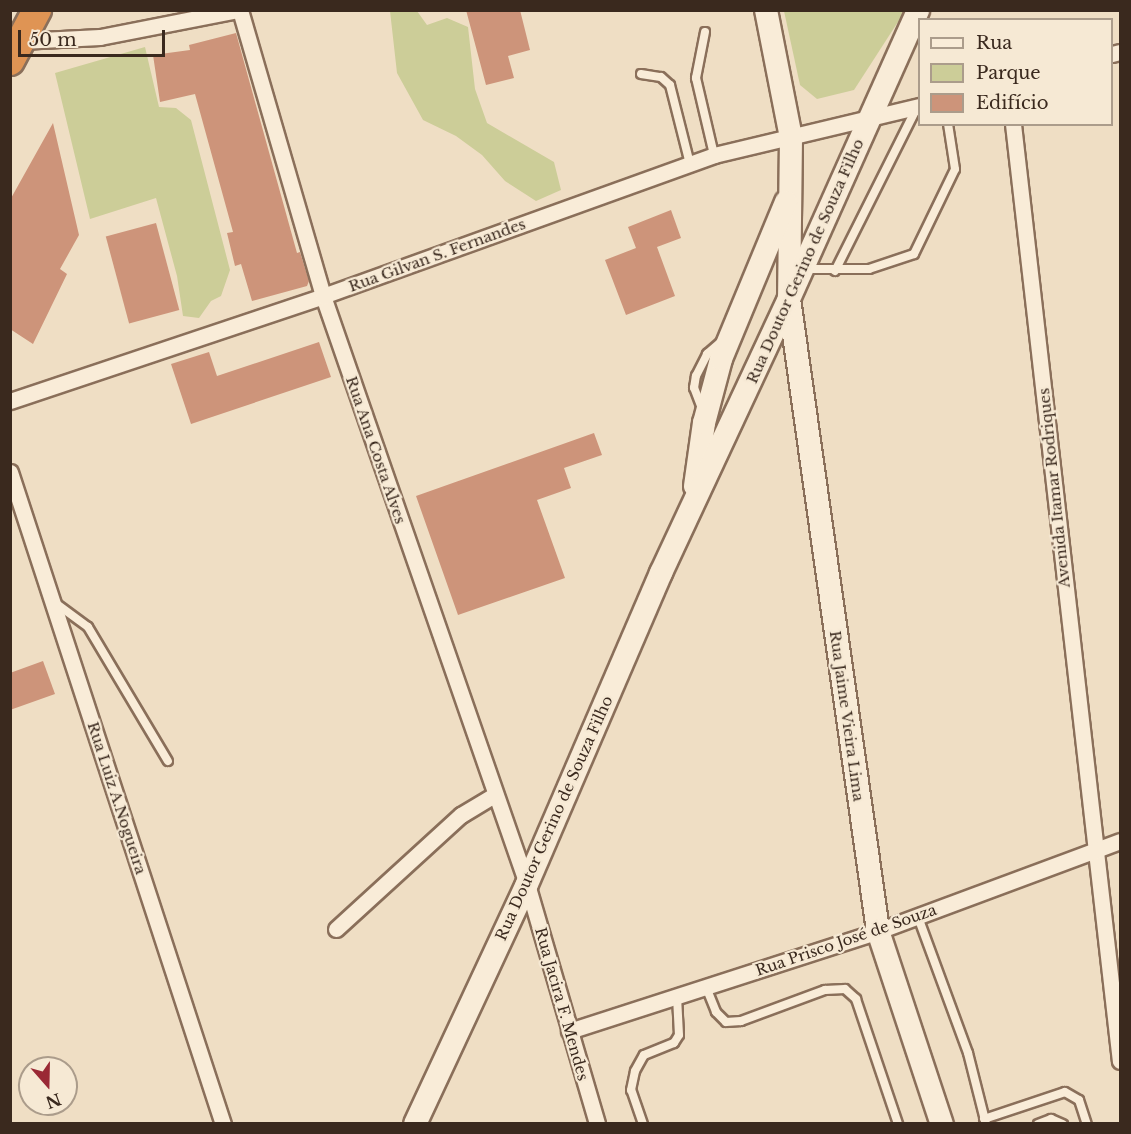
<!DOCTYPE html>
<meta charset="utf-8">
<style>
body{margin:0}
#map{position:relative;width:1131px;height:1134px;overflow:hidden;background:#efdec4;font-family:"Libre Baskerville",serif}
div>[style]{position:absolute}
.green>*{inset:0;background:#cccd98}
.building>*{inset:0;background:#cd947a;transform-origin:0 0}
.roads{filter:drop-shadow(2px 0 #8a6f5a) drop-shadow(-2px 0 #8a6f5a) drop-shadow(0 2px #8a6f5a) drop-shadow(0 -2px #8a6f5a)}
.lane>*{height:8px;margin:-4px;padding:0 4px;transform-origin:4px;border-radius:4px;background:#f9ecd8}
.street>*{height:15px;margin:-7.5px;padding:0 7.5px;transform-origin:7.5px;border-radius:7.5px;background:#f9ecd8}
.secondary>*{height:22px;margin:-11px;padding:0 11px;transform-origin:11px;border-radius:11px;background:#f9ecd8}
.highway>*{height:28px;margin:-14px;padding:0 14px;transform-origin:14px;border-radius:14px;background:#df9454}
span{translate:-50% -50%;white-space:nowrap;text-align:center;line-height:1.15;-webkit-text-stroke:4.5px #f6e9d4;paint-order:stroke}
.street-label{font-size:15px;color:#3a291e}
.frame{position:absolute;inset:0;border:12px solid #3a291e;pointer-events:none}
.legend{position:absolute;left:918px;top:18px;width:195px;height:108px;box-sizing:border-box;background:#f6e9d4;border:2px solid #ab9c8b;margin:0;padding:8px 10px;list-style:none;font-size:18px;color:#3a291e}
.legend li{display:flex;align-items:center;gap:12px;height:30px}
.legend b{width:30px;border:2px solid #ab9c8b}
.north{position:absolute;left:18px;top:1056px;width:60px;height:60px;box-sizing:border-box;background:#f6e9d4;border:2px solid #ab9c8b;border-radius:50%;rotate:160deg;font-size:16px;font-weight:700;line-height:24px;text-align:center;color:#3a291e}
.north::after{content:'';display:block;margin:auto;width:21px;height:27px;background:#9a2935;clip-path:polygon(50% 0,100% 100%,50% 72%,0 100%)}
.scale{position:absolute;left:18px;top:30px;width:147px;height:27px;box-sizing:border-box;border:3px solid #3a291e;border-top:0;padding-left:8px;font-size:18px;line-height:21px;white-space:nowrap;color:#3a291e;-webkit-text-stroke:4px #f6e9d4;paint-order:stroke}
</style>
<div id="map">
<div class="green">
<div style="clip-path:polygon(390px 11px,417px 11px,427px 25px,447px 18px,468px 27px,475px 89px,487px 123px,554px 162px,561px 190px,536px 201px,505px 181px,482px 155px,456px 136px,423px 120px,397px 73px)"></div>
<div style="clip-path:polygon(784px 11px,784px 10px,905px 11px,854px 90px,817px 99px,800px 85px)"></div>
<div style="clip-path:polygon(145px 47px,159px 107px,176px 108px,191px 120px,230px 270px,221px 296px,211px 301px,199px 318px,183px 316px,177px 276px,156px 198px,90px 219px,55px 73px)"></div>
</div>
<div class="building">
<div style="clip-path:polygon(466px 10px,520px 10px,530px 50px,508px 56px,514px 78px,486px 85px)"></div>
<div style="clip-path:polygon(236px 33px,297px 253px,300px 252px,309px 281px,307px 286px,252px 301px,241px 264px,235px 266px,227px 233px,233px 232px,195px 94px,160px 102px,153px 55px,190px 50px,189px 45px)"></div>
<div style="clip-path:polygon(53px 123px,79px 235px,60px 269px,67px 274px,33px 344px,10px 329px,10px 200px)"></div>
<div style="clip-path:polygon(671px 210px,681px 238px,657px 247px,675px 296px,626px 315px,605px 260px,636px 248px,628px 227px)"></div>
<div style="left:156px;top:223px;width:90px;height:52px;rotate:75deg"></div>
<div style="clip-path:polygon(319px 342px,331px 377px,191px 424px,171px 364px,209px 352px,217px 376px)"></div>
<div style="clip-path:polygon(594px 433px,602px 455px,564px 468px,571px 488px,537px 500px,565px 578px,458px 615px,416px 496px)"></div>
<div style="clip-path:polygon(43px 661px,55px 694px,10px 710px,10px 673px)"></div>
</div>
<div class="roads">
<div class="lane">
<div style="left:705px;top:32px;width:47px;rotate:101.1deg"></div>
<div style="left:696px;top:78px;width:79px;rotate:76.8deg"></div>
<div style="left:641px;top:74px;width:20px;rotate:9deg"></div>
<div style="left:661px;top:77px;width:12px;rotate:42deg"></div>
<div style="left:670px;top:85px;width:81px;rotate:75.8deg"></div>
<div style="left:804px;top:269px;width:65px"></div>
<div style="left:869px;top:269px;width:47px;rotate:-18.4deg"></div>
<div style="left:914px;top:254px;width:94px;rotate:-64.2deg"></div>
<div style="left:955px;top:169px;width:46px;rotate:-98.8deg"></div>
<div style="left:835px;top:271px;width:183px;rotate:-63.4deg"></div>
<div style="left:703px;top:411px;width:25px;rotate:-111deg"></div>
<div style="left:694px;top:388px;width:12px;rotate:-81deg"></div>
<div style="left:696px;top:376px;width:25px;rotate:-63deg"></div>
<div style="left:707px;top:354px;width:18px;rotate:-41deg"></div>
<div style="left:54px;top:602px;width:42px;rotate:36.3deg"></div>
<div style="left:88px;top:627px;width:156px;rotate:59.2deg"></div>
<div style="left:918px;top:917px;width:145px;rotate:69.8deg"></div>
<div style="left:968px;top:1053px;width:73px;rotate:75.8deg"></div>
<div style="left:706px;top:987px;width:27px;rotate:68deg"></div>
<div style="left:716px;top:1012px;width:14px;rotate:45deg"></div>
<div style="left:726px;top:1022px;width:15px;rotate:-4deg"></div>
<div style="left:741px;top:1021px;width:90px;rotate:-20.3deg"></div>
<div style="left:825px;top:990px;width:20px;rotate:-3deg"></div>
<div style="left:845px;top:989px;width:15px;rotate:42deg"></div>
<div style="left:856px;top:999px;width:132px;rotate:71.4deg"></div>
<div style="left:984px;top:1119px;width:85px;rotate:-18.4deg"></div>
<div style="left:1065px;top:1092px;width:16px;rotate:30deg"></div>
<div style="left:1079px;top:1100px;width:25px;rotate:72deg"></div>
<div style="left:643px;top:1124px;width:36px;rotate:-109deg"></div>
<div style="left:631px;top:1090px;width:19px;rotate:-78deg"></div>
<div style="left:635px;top:1071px;width:18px;rotate:-61deg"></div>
<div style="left:644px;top:1055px;width:32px;rotate:-22deg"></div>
<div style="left:674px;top:1043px;width:9px;rotate:-58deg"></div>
<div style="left:679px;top:1035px;width:39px;rotate:-93deg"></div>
<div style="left:1038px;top:1124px;width:14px;rotate:-21deg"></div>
<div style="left:1051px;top:1119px;width:13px;rotate:23deg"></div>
</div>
<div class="street">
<div style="left:240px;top:10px;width:298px;rotate:73.8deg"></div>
<div style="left:323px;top:296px;width:622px;rotate:70.87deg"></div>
<div style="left:527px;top:884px;width:250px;rotate:73.7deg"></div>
<div style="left:21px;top:41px;width:79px;rotate:-2.9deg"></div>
<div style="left:100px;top:37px;width:141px;rotate:-11.1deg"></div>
<div style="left:1112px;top:54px;width:8px;rotate:-14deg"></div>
<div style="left:1013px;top:124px;width:943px;rotate:83.49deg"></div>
<div style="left:10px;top:401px;width:330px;rotate:-18.5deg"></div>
<div style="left:323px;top:296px;width:416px;rotate:-19.8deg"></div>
<div style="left:714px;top:155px;width:212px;rotate:-13.4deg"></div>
<div style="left:10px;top:472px;width:686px;rotate:71.91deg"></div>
<div style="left:336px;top:929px;width:169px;rotate:-42.4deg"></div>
<div style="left:461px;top:815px;width:39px;rotate:-31deg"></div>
<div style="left:569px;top:1031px;width:325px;rotate:-17.9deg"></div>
<div style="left:878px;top:931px;width:258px;rotate:-20.4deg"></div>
</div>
<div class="secondary">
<div style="left:766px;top:10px;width:130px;rotate:78.9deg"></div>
<div style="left:791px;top:138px;width:161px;rotate:90.7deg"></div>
<div style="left:789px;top:299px;width:638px;rotate:81.98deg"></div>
<div style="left:878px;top:931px;width:203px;rotate:71.7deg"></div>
<div style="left:695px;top:486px;width:64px;rotate:-81.9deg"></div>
<div style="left:704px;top:423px;width:66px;rotate:-75.1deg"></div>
<div style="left:721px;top:359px;width:170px;rotate:-67.5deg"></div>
<div style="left:415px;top:1124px;width:265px;rotate:-65deg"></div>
<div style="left:527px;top:884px;width:339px;rotate:-66.7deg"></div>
<div style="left:661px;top:573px;width:302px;rotate:-65deg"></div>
<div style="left:789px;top:299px;width:316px;rotate:-65.9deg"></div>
</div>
<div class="highway">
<div style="left:10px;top:61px;width:58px;rotate:-62.1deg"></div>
</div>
</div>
<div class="street-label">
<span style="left:437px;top:255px;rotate:-20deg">Rua Gilvan S. Fernandes</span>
<span style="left:805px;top:261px;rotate:-66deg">Rua Doutor Gerino de Souza Filho</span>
<span style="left:376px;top:450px;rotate:71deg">Rua Ana Costa Alves</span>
<span style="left:1054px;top:488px;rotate:-96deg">Avenida Itamar Rodriques</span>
<span style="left:847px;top:716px;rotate:82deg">Rua Jaime Vieira Lima</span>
<span style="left:117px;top:798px;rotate:72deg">Rua Luiz A.Nogueira</span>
<span style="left:554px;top:818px;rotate:-66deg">Rua Doutor Gerino de Souza Filho</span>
<span style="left:846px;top:940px;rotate:-19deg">Rua Prisco José de Souza</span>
<span style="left:562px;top:1004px;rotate:74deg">Rua Jacira F. Mendes</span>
</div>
<div class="frame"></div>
<ul class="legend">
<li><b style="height:8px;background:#f9ecd8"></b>Rua</li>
<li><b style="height:16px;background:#cccd98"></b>Parque</li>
<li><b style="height:16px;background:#cd947a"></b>Edifício</li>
</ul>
<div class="north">N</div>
<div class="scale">50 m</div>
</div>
